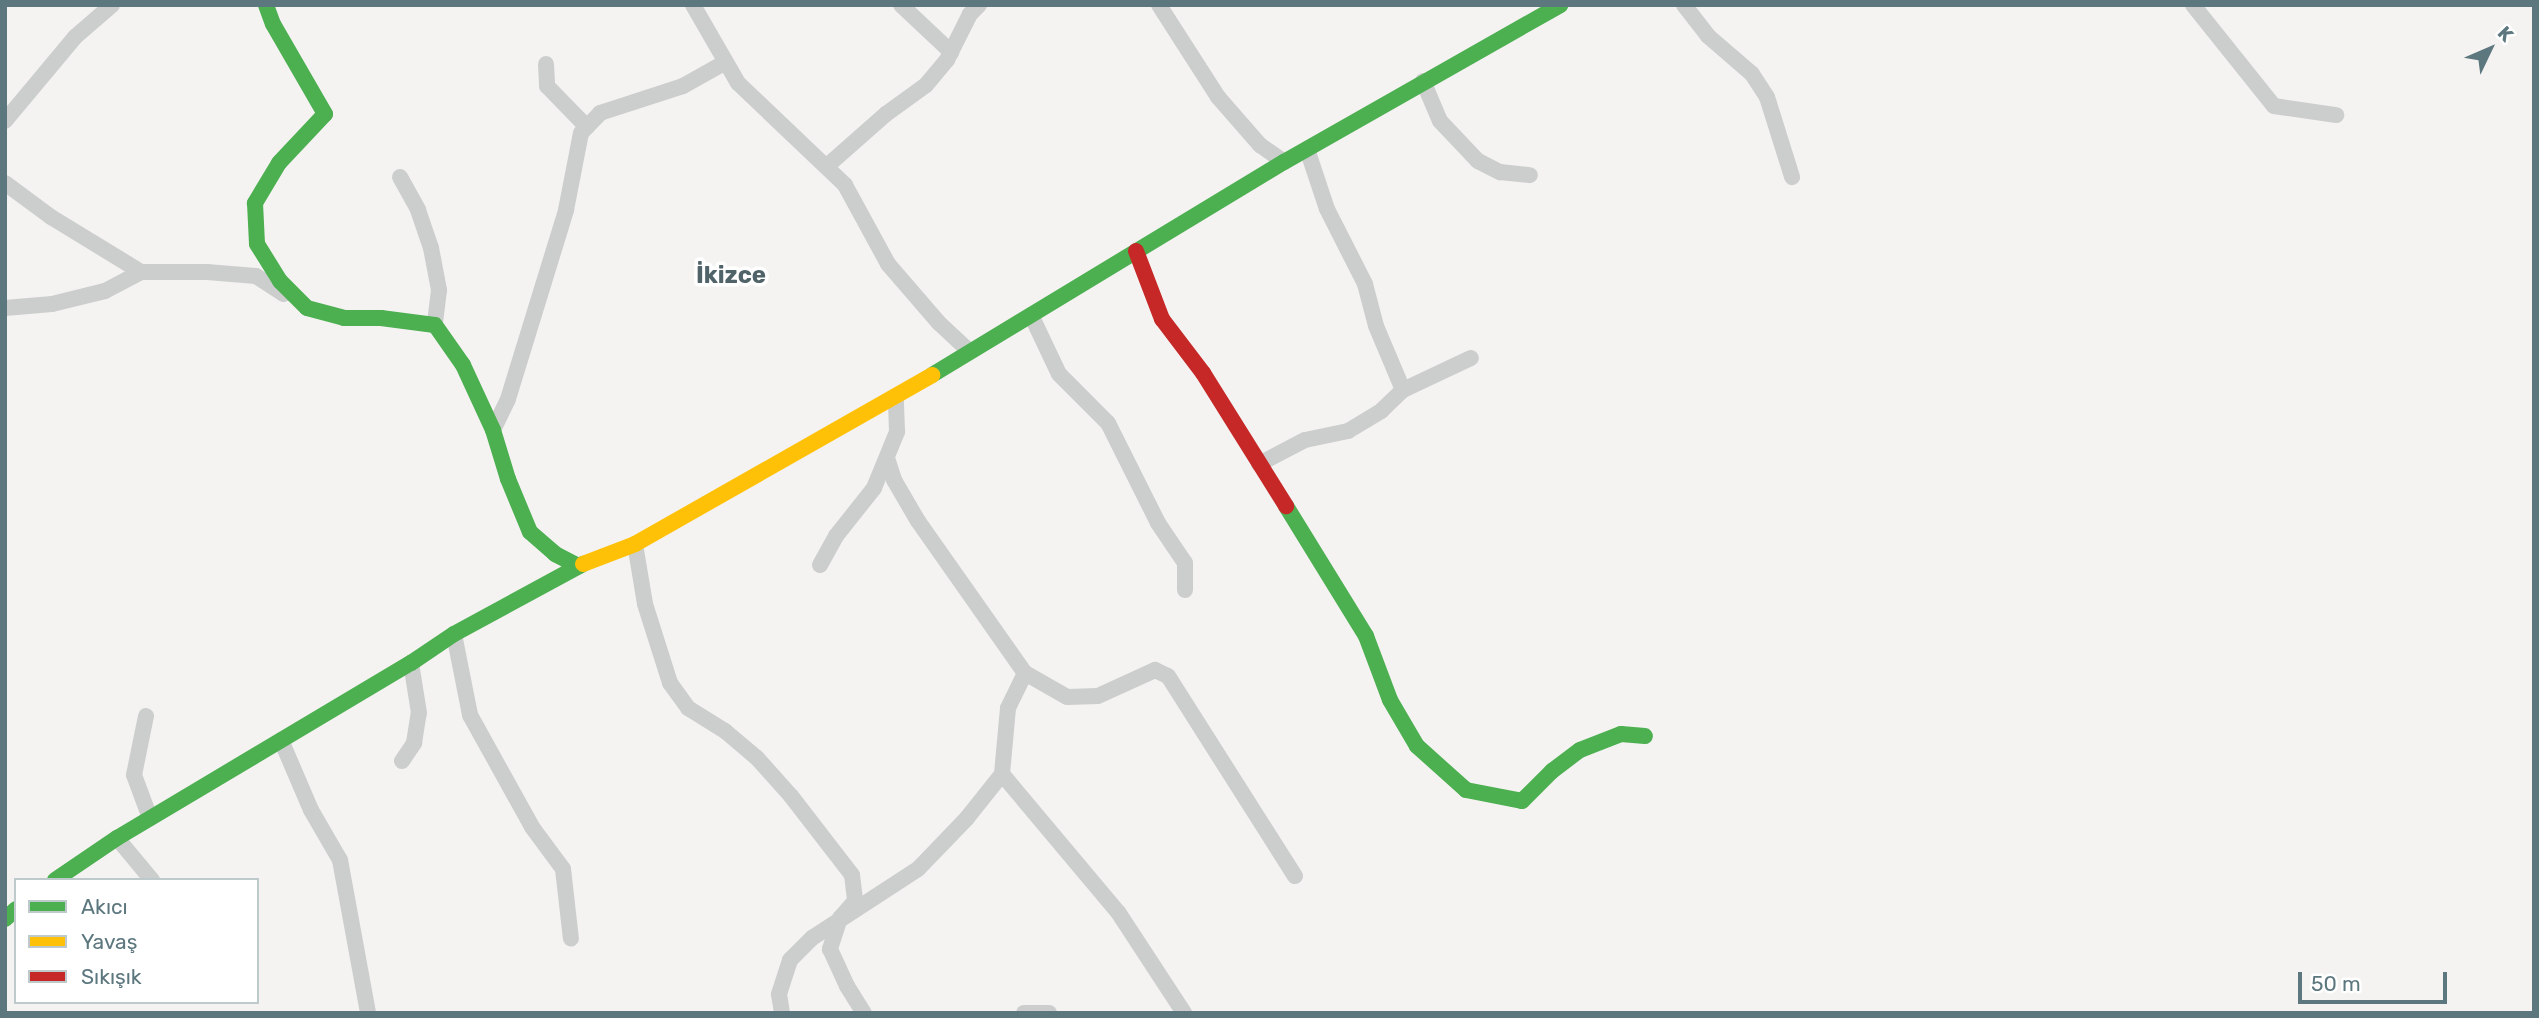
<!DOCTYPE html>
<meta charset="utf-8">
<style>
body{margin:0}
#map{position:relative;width:2539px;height:1018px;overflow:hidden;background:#f4f3f2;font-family:Rubik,sans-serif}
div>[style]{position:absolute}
.street>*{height:16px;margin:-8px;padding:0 8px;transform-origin:8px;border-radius:8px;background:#cccecd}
.fast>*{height:16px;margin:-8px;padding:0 8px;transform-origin:8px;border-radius:8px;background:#4caf50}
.slow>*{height:16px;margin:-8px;padding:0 8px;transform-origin:8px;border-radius:8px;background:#ffc107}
.jam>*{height:16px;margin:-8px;padding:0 8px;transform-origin:8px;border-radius:8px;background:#c62828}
span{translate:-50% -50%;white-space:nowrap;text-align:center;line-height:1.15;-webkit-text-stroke:7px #fff;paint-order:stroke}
.quarter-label{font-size:24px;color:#506369;font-weight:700}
.frame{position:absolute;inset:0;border:7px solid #5d777f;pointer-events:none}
.legend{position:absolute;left:14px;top:878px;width:245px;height:126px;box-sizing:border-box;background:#fff;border:2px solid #bec9cc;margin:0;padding:9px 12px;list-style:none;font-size:21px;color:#5d777f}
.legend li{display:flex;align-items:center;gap:14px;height:35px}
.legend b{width:35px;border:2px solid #bec9cc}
.north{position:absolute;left:2455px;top:14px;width:70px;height:70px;-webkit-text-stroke:5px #fff;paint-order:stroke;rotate:46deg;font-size:19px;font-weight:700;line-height:28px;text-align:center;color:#5d777f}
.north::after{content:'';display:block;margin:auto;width:24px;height:32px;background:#5d777f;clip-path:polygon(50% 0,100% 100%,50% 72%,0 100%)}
.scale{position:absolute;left:2298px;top:972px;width:149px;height:32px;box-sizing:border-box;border:4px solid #5d777f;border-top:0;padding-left:9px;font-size:21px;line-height:24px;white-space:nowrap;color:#5d777f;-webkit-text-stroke:5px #fff;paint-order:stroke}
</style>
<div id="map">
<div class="street">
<div style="left:693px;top:5px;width:90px;rotate:60deg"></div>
<div style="left:738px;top:83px;width:148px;rotate:43.6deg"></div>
<div style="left:845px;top:185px;width:90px;rotate:61.4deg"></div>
<div style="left:888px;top:264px;width:78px;rotate:49.2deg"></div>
<div style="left:939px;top:323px;width:42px;rotate:43.1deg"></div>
<div style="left:901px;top:5px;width:69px;rotate:43.2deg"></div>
<div style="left:1159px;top:5px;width:109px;rotate:57.3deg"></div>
<div style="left:1218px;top:97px;width:64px;rotate:48.8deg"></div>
<div style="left:1260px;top:145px;width:29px;rotate:35deg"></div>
<div style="left:1684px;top:5px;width:39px;rotate:52deg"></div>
<div style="left:1708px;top:36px;width:58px;rotate:40.8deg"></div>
<div style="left:1752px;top:74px;width:27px;rotate:57deg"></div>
<div style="left:1767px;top:97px;width:84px;rotate:72.6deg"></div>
<div style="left:2193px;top:5px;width:129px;rotate:51.3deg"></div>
<div style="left:2274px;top:106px;width:63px;rotate:8.3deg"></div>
<div style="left:546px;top:64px;width:22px;rotate:87deg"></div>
<div style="left:547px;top:86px;width:57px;rotate:45.7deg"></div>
<div style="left:1423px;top:81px;width:43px;rotate:67deg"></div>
<div style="left:1440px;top:121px;width:55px;rotate:46.5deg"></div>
<div style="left:1478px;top:161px;width:25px;rotate:27deg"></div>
<div style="left:1500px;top:172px;width:30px;rotate:6deg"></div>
<div style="left:5px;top:121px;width:109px;rotate:-50.2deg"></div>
<div style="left:75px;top:37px;width:49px;rotate:-40.9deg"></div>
<div style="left:1307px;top:149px;width:63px;rotate:71.6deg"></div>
<div style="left:1327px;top:209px;width:84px;rotate:63.1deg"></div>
<div style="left:1365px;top:284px;width:43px;rotate:75.3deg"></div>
<div style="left:1376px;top:326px;width:69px;rotate:67.1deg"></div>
<div style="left:827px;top:166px;width:79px;rotate:-41.4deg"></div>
<div style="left:886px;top:114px;width:49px;rotate:-35.9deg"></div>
<div style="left:926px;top:85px;width:33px;rotate:-50deg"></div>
<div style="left:947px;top:60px;width:51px;rotate:-63.4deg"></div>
<div style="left:970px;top:14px;width:13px;rotate:-45deg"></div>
<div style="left:400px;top:177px;width:38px;rotate:61deg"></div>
<div style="left:418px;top:210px;width:40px;rotate:71.1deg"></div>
<div style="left:431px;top:248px;width:43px;rotate:79.2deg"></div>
<div style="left:439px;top:290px;width:35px;rotate:97deg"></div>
<div style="left:5px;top:183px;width:57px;rotate:36.5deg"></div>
<div style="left:51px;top:217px;width:105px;rotate:31.4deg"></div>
<div style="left:141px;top:272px;width:66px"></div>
<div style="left:207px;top:272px;width:49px;rotate:4.7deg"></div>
<div style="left:256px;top:276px;width:33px;rotate:33deg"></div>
<div style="left:5px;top:308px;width:47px;rotate:-4.9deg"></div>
<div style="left:52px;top:304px;width:55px;rotate:-13.8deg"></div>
<div style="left:105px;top:291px;width:41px;rotate:-27.8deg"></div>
<div style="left:1031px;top:315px;width:65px;rotate:64.6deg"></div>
<div style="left:1059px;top:374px;width:69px;rotate:45deg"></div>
<div style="left:1108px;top:423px;width:112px;rotate:63.4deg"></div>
<div style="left:1158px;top:523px;width:48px;rotate:56deg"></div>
<div style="left:1185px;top:563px;width:27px;rotate:90deg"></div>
<div style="left:493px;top:430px;width:34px;rotate:-64deg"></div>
<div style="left:508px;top:399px;width:198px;rotate:-72.9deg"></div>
<div style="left:566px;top:210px;width:78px;rotate:-79deg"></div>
<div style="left:581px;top:133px;width:28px;rotate:-46deg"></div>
<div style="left:600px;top:113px;width:87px;rotate:-18deg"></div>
<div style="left:683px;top:86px;width:49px;rotate:-29.2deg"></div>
<div style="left:887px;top:458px;width:23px;rotate:72deg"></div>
<div style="left:894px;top:480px;width:48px;rotate:59.7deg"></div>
<div style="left:918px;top:521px;width:186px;rotate:54.9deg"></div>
<div style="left:1025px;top:673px;width:48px;rotate:29.7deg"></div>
<div style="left:1067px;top:697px;width:31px;rotate:-2deg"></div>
<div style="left:1098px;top:696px;width:63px;rotate:-24.5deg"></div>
<div style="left:1155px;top:670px;width:14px;rotate:25deg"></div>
<div style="left:1168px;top:676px;width:237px;rotate:57.6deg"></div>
<div style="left:1259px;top:464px;width:52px;rotate:-27.6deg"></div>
<div style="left:1305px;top:440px;width:44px;rotate:-11.8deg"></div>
<div style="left:1348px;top:431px;width:39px;rotate:-31deg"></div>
<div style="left:1381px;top:411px;width:30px;rotate:-44deg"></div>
<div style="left:1403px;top:390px;width:75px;rotate:-25.2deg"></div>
<div style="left:635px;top:544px;width:61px;rotate:80.5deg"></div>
<div style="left:645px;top:604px;width:83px;rotate:72.4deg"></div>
<div style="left:670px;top:683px;width:31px;rotate:54deg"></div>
<div style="left:688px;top:708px;width:44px;rotate:31.9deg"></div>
<div style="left:725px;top:731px;width:42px;rotate:40.2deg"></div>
<div style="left:757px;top:758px;width:51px;rotate:48.2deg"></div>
<div style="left:791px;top:796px;width:100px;rotate:52.3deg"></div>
<div style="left:852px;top:875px;width:26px;rotate:83deg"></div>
<div style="left:855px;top:901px;width:23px;rotate:131deg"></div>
<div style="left:840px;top:918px;width:33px;rotate:108deg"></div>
<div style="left:830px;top:949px;width:41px;rotate:65.3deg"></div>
<div style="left:847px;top:986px;width:32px;rotate:58deg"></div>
<div style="left:820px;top:565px;width:33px;rotate:-61deg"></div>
<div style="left:836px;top:536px;width:61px;rotate:-51.6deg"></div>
<div style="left:874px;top:488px;width:61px;rotate:-67.7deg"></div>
<div style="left:897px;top:432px;width:35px;rotate:-92deg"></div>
<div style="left:454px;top:634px;width:83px;rotate:78.8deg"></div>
<div style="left:470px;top:715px;width:128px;rotate:61deg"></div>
<div style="left:532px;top:827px;width:52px;rotate:53.6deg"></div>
<div style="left:563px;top:869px;width:70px;rotate:83.5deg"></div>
<div style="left:146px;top:716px;width:60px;rotate:101.5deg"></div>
<div style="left:134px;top:775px;width:46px;rotate:69.6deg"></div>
<div style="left:281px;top:740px;width:76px;rotate:66.8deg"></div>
<div style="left:311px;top:810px;width:58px;rotate:59.9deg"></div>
<div style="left:340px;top:860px;width:156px;rotate:79.6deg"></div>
<div style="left:402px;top:761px;width:22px;rotate:-56deg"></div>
<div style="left:414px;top:743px;width:30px;rotate:-81deg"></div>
<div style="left:419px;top:713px;width:51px;rotate:-99.1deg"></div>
<div style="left:1002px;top:774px;width:180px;rotate:50deg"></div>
<div style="left:1118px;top:912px;width:121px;rotate:56.8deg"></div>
<div style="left:117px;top:838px;width:55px;rotate:50.2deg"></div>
<div style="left:782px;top:1013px;width:19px;rotate:-99deg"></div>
<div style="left:779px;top:994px;width:36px;rotate:-72deg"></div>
<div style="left:790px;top:960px;width:31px;rotate:-45deg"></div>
<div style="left:812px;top:938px;width:126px;rotate:-33.1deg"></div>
<div style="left:918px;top:869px;width:71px;rotate:-46.1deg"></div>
<div style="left:967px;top:818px;width:56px;rotate:-51.5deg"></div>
<div style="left:1002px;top:774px;width:66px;rotate:-84.8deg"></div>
<div style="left:1008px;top:708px;width:39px;rotate:-64deg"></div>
<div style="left:1024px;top:1013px;width:25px"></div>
</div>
<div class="fast">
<div style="left:266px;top:5px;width:20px;rotate:70deg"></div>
<div style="left:273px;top:24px;width:104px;rotate:60deg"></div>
<div style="left:325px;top:114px;width:67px;rotate:133.2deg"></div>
<div style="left:279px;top:163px;width:47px;rotate:121deg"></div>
<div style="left:255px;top:203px;width:41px;rotate:87.2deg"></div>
<div style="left:257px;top:244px;width:44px;rotate:58.1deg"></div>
<div style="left:280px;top:281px;width:38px;rotate:45deg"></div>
<div style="left:307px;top:308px;width:38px;rotate:15deg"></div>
<div style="left:344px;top:318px;width:37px"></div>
<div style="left:381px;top:318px;width:54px;rotate:7.4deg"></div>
<div style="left:435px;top:325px;width:49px;rotate:55deg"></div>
<div style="left:463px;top:365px;width:72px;rotate:65.2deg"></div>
<div style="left:493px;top:430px;width:51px;rotate:73deg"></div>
<div style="left:508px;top:479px;width:57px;rotate:67.5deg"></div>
<div style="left:530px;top:532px;width:33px;rotate:41deg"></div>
<div style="left:555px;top:554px;width:27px;rotate:27deg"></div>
<div style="left:932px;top:375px;width:411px;rotate:-31.2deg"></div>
<div style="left:1284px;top:162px;width:318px;rotate:-29.6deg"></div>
<div style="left:1286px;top:506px;width:153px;rotate:58.4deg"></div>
<div style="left:1366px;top:636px;width:68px;rotate:69.4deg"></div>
<div style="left:1390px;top:700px;width:53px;rotate:59.6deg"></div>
<div style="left:1417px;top:746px;width:66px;rotate:41.9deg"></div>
<div style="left:1466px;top:790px;width:57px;rotate:11.1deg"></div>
<div style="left:1522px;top:801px;width:42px;rotate:-45deg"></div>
<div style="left:1552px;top:771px;width:35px;rotate:-37deg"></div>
<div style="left:1580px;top:750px;width:44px;rotate:-21.3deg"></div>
<div style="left:1621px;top:734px;width:24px;rotate:5deg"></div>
<div style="left:55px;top:880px;width:75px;rotate:-34.1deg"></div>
<div style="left:117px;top:838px;width:342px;rotate:-30.8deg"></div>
<div style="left:411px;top:663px;width:52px;rotate:-34deg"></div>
<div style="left:454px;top:634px;width:147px;rotate:-28.5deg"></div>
<div style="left:5px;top:919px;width:15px;rotate:-42deg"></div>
</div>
<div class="slow">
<div style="left:583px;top:564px;width:56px;rotate:-21deg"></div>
<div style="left:635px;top:544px;width:342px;rotate:-29.6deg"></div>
</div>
<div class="jam">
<div style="left:1136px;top:251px;width:73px;rotate:69.1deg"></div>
<div style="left:1162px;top:319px;width:68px;rotate:52.8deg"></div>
<div style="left:1203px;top:373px;width:157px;rotate:58deg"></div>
</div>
<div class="quarter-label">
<span style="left:731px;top:276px">İkizce</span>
</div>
<div class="frame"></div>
<ul class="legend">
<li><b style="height:9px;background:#4caf50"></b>Akıcı</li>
<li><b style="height:9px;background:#ffc107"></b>Yavaş</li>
<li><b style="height:9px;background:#c62828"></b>Sıkışık</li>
</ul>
<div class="north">K</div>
<div class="scale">50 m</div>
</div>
